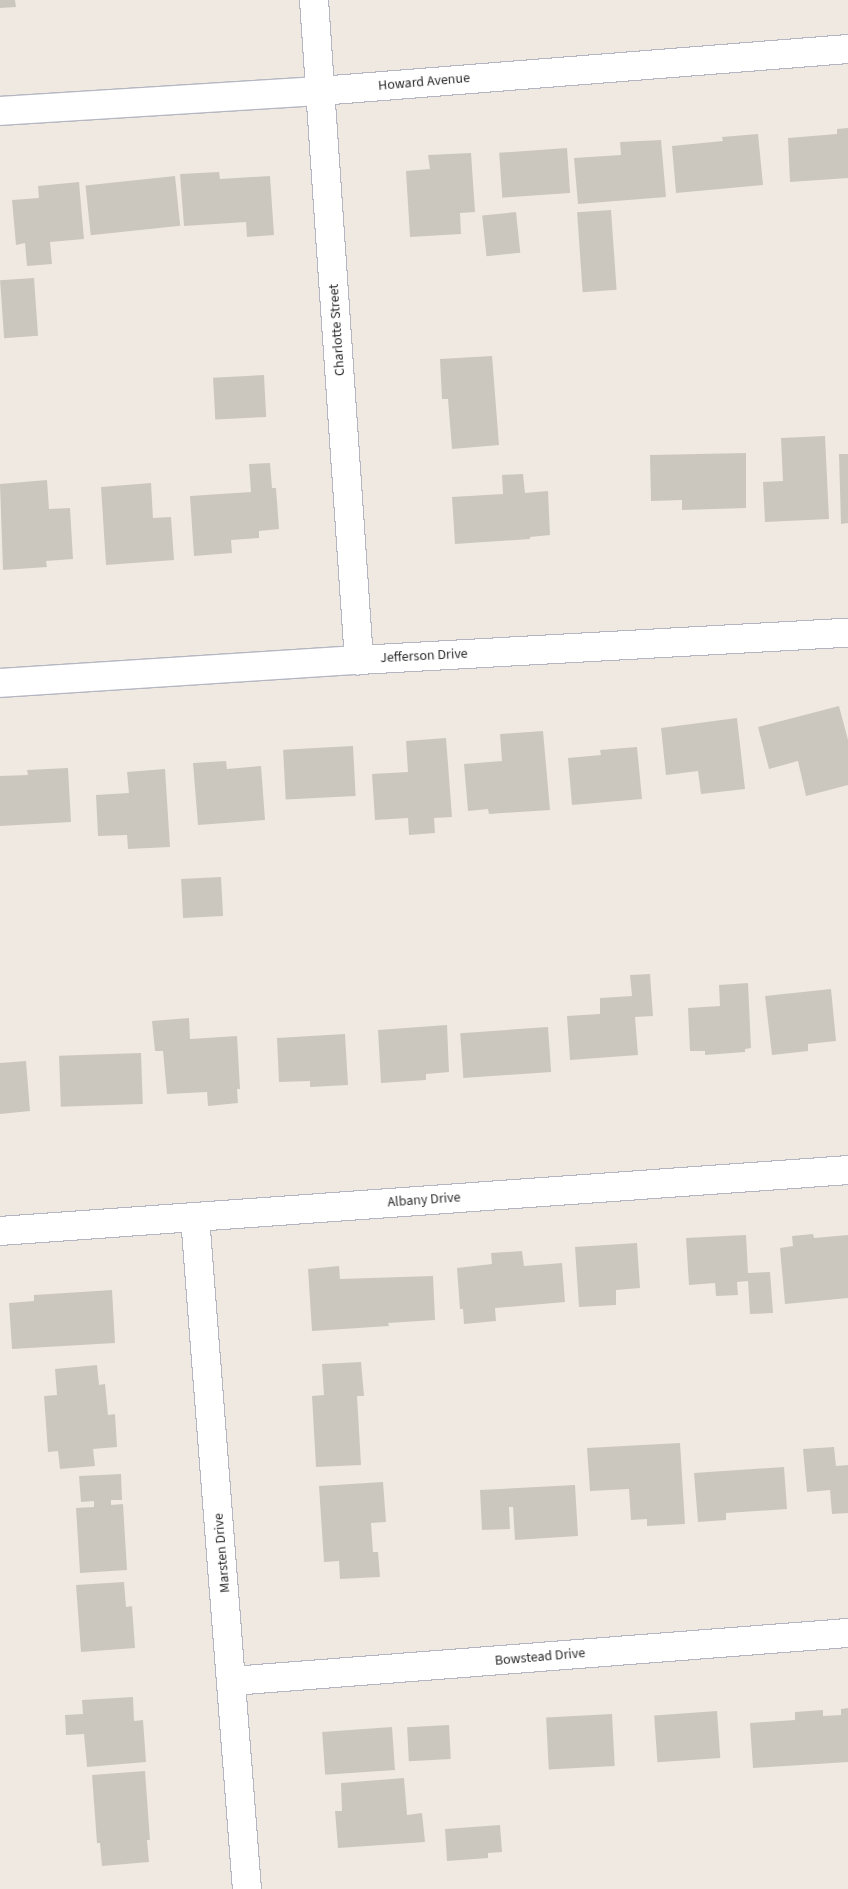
<!DOCTYPE html>
<style>
body{margin:0}
#map{position:relative;width:848px;height:1889px;overflow:hidden;background:#efe9e1;font-family:"Source Sans 3",sans-serif}
div>[style]{position:absolute}
.building>*{inset:0;background:#cbc7bf;transform-origin:0 0}
.roads{filter:drop-shadow(1px 0 #b4b7c1) drop-shadow(-1px 0 #b4b7c1) drop-shadow(0 1px #b4b7c1) drop-shadow(0 -1px #b4b7c1)}
.minor>*{height:28px;margin:-14px;padding:0 14px;transform-origin:14px;border-radius:14px;background:#fff}
span{translate:-50% -50%;white-space:nowrap;text-align:center;line-height:1.15;-webkit-text-stroke:4px #fff;paint-order:stroke}
.street-label{font-size:14px;color:#2e2e2e}
</style>
<div id="map">
<div class="building">
<div style="clip-path:polygon(0 0,15px 0,16px 7px,0 8px)"></div>
<div style="clip-path:polygon(848px 128px,848px 178px,790px 182px,788px 138px,837px 134px,837px 129px)"></div>
<div style="clip-path:polygon(758px 134px,763px 185px,676px 193px,672px 146px,723px 141px,722px 137px)"></div>
<div style="clip-path:polygon(661px 140px,666px 197px,578px 204px,574px 158px,621px 155px,620px 142px)"></div>
<div style="left:567px;top:148px;width:45px;height:68px;rotate:86deg"></div>
<div style="clip-path:polygon(471px 153px,475px 212px,460px 213px,461px 234px,410px 237px,406px 171px,430px 169px,428px 155px)"></div>
<div style="clip-path:polygon(219px 172px,220px 179px,270px 176px,274px 235px,247px 237px,246px 222px,184px 226px,180px 174px)"></div>
<div style="left:175px;top:176px;width:50px;height:90px;rotate:84deg"></div>
<div style="clip-path:polygon(79px 182px,84px 239px,50px 242px,52px 264px,27px 266px,25px 243px,16px 245px,12px 200px,39px 198px,38px 186px)"></div>
<div style="left:611px;top:210px;width:80px;height:34px;rotate:86deg"></div>
<div style="left:516px;top:212px;width:41px;height:34px;rotate:84deg"></div>
<div style="left:34px;top:278px;width:58px;height:34px;rotate:86deg"></div>
<div style="clip-path:polygon(492px 356px,499px 445px,452px 449px,448px 399px,442px 399px,440px 359px)"></div>
<div style="left:264px;top:375px;width:42px;height:51px;rotate:87deg"></div>
<div style="clip-path:polygon(825px 436px,829px 519px,765px 522px,763px 482px,783px 481px,781px 438px)"></div>
<div style="clip-path:polygon(746px 453px,746px 508px,682px 510px,682px 500px,651px 501px,650px 455px)"></div>
<div style="clip-path:polygon(839px 454px,848px 454px,848px 523px,841px 524px)"></div>
<div style="clip-path:polygon(270px 463px,272px 488px,276px 488px,279px 529px,259px 531px,259px 538px,231px 540px,232px 553px,194px 556px,190px 496px,251px 492px,249px 464px)"></div>
<div style="clip-path:polygon(523px 474px,525px 493px,548px 491px,550px 535px,530px 537px,530px 539px,455px 544px,452px 497px,503px 494px,502px 475px)"></div>
<div style="clip-path:polygon(47px 480px,49px 509px,70px 508px,73px 559px,46px 561px,47px 567px,3px 570px,0 484px)"></div>
<div style="clip-path:polygon(151px 483px,153px 518px,171px 517px,174px 560px,106px 565px,101px 487px)"></div>
<div style="clip-path:polygon(839px 706px,848px 740px,848px 785px,806px 796px,798px 761px,769px 769px,758px 727px)"></div>
<div style="clip-path:polygon(737px 718px,745px 789px,701px 794px,698px 771px,666px 775px,661px 728px)"></div>
<div style="clip-path:polygon(543px 731px,550px 810px,489px 814px,488px 809px,468px 811px,464px 764px,502px 761px,500px 734px)"></div>
<div style="clip-path:polygon(446px 738px,452px 817px,434px 818px,435px 833px,409px 835px,408px 818px,375px 820px,372px 774px,408px 772px,406px 741px)"></div>
<div style="left:353px;top:746px;width:50px;height:70px;rotate:87deg"></div>
<div style="clip-path:polygon(637px 747px,642px 799px,572px 805px,568px 758px,601px 755px,600px 750px)"></div>
<div style="clip-path:polygon(226px 761px,227px 769px,261px 766px,265px 820px,198px 825px,193px 763px)"></div>
<div style="clip-path:polygon(68px 768px,71px 822px,0 826px,0 776px,28px 775px,27px 770px)"></div>
<div style="clip-path:polygon(165px 769px,170px 847px,128px 849px,127px 835px,98px 836px,96px 795px,129px 793px,127px 772px)"></div>
<div style="left:221px;top:877px;width:39px;height:40px;rotate:87deg"></div>
<div style="clip-path:polygon(650px 974px,653px 1016px,635px 1017px,638px 1055px,570px 1060px,567px 1016px,600px 1014px,600px 998px,632px 996px,630px 975px)"></div>
<div style="clip-path:polygon(748px 983px,751px 1048px,745px 1049px,745px 1052px,705px 1055px,705px 1051px,690px 1051px,688px 1008px,720px 1006px,719px 985px)"></div>
<div style="clip-path:polygon(831px 989px,836px 1041px,808px 1044px,808px 1051px,772px 1055px,765px 996px)"></div>
<div style="clip-path:polygon(189px 1018px,190px 1039px,237px 1036px,240px 1089px,237px 1089px,238px 1103px,208px 1106px,207px 1092px,167px 1094px,163px 1051px,155px 1051px,152px 1021px)"></div>
<div style="clip-path:polygon(447px 1025px,449px 1072px,426px 1074px,426px 1080px,381px 1083px,378px 1030px)"></div>
<div style="left:548px;top:1027px;width:45px;height:88px;rotate:86deg"></div>
<div style="clip-path:polygon(345px 1034px,348px 1085px,310px 1087px,310px 1081px,279px 1082px,277px 1038px)"></div>
<div style="left:141px;top:1053px;width:51px;height:82px;rotate:88deg"></div>
<div style="clip-path:polygon(26px 1061px,30px 1111px,0 1114px,0 1063px)"></div>
<div style="clip-path:polygon(813px 1234px,814px 1238px,848px 1235px,848px 1298px,785px 1304px,780px 1248px,793px 1246px,792px 1236px)"></div>
<div style="clip-path:polygon(746px 1235px,748px 1273px,770px 1272px,773px 1313px,750px 1314px,748px 1281px,737px 1282px,738px 1295px,716px 1296px,715px 1283px,689px 1285px,686px 1238px)"></div>
<div style="clip-path:polygon(637px 1243px,640px 1288px,616px 1290px,616px 1305px,579px 1307px,575px 1247px)"></div>
<div style="clip-path:polygon(522px 1251px,524px 1266px,562px 1263px,565px 1302px,495px 1308px,496px 1321px,464px 1324px,463px 1309px,460px 1309px,457px 1268px,492px 1264px,491px 1253px)"></div>
<div style="clip-path:polygon(339px 1266px,340px 1279px,433px 1276px,435px 1320px,388px 1323px,389px 1326px,312px 1331px,308px 1269px)"></div>
<div style="clip-path:polygon(112px 1290px,115px 1343px,12px 1349px,9px 1303px,34px 1301px,34px 1295px)"></div>
<div style="clip-path:polygon(361px 1362px,364px 1396px,357px 1396px,361px 1465px,316px 1467px,312px 1396px,324px 1395px,322px 1364px)"></div>
<div style="clip-path:polygon(97px 1365px,99px 1385px,105px 1384px,108px 1415px,115px 1414px,117px 1447px,93px 1449px,95px 1466px,60px 1469px,58px 1451px,48px 1452px,44px 1396px,57px 1395px,55px 1369px)"></div>
<div style="clip-path:polygon(680px 1443px,685px 1524px,647px 1526px,647px 1519px,631px 1520px,629px 1489px,590px 1491px,587px 1448px)"></div>
<div style="clip-path:polygon(834px 1447px,836px 1466px,848px 1465px,848px 1513px,832px 1514px,830px 1490px,807px 1492px,803px 1449px)"></div>
<div style="clip-path:polygon(784px 1467px,787px 1509px,726px 1513px,726px 1520px,698px 1522px,694px 1473px)"></div>
<div style="clip-path:polygon(121px 1474px,122px 1500px,111px 1500px,111px 1505px,123px 1504px,127px 1570px,80px 1573px,76px 1508px,94px 1507px,94px 1501px,81px 1502px,79px 1476px)"></div>
<div style="clip-path:polygon(383px 1482px,386px 1522px,371px 1523px,373px 1552px,378px 1552px,380px 1577px,340px 1579px,339px 1561px,324px 1562px,319px 1486px)"></div>
<div style="clip-path:polygon(575px 1485px,578px 1536px,515px 1540px,513px 1507px,509px 1507px,510px 1529px,482px 1530px,480px 1490px)"></div>
<div style="clip-path:polygon(124px 1582px,126px 1607px,132px 1606px,135px 1648px,81px 1652px,76px 1585px)"></div>
<div style="clip-path:polygon(133px 1697px,134px 1721px,143px 1720px,146px 1762px,87px 1767px,84px 1734px,66px 1735px,65px 1715px,83px 1714px,82px 1700px)"></div>
<div style="clip-path:polygon(848px 1708px,848px 1762px,753px 1768px,750px 1723px,795px 1720px,795px 1712px,823px 1710px,823px 1716px,841px 1715px,841px 1709px)"></div>
<div style="left:717px;top:1711px;width:47px;height:63px;rotate:86deg"></div>
<div style="left:612px;top:1714px;width:52px;height:66px;rotate:87deg"></div>
<div style="left:449px;top:1725px;width:34px;height:42px;rotate:87deg"></div>
<div style="left:392px;top:1727px;width:43px;height:70px;rotate:86deg"></div>
<div style="clip-path:polygon(145px 1771px,150px 1840px,147px 1840px,149px 1862px,102px 1866px,100px 1843px,97px 1843px,92px 1775px)"></div>
<div style="clip-path:polygon(404px 1778px,407px 1815px,422px 1813px,425px 1842px,338px 1848px,335px 1811px,342px 1811px,341px 1783px)"></div>
<div style="clip-path:polygon(500px 1825px,502px 1852px,488px 1853px,488px 1858px,447px 1861px,445px 1829px)"></div>
</div>
<div class="roads">
<div class="minor">
<div style="left:314px;top:0;width:662px;rotate:86.1deg"></div>
<div style="left:0;top:111px;width:321px;rotate:-3.6deg"></div>
<div style="left:320px;top:91px;width:530px;rotate:-4.55deg"></div>
<div style="left:0;top:683px;width:360px;rotate:-3.7deg"></div>
<div style="left:359px;top:660px;width:490px;rotate:-3.2deg"></div>
<div style="left:195px;top:1217px;width:674px;rotate:85.58deg"></div>
<div style="left:0;top:1231px;width:850px;rotate:-4.11deg"></div>
<div style="left:232px;top:1681px;width:618px;rotate:-4.46deg"></div>
</div>
</div>
<div class="street-label">
<span style="left:424px;top:82px;rotate:-5deg">Howard Avenue</span>
<span style="left:337px;top:330px;rotate:-94deg">Charlotte Street</span>
<span style="left:424px;top:656px;rotate:-3deg">Jefferson Drive</span>
<span style="left:424px;top:1200px;rotate:-4deg">Albany Drive</span>
<span style="left:222px;top:1553px;rotate:-95deg">Marsten Drive</span>
<span style="left:540px;top:1657px;rotate:-5deg">Bowstead Drive</span>
</div>
</div>
